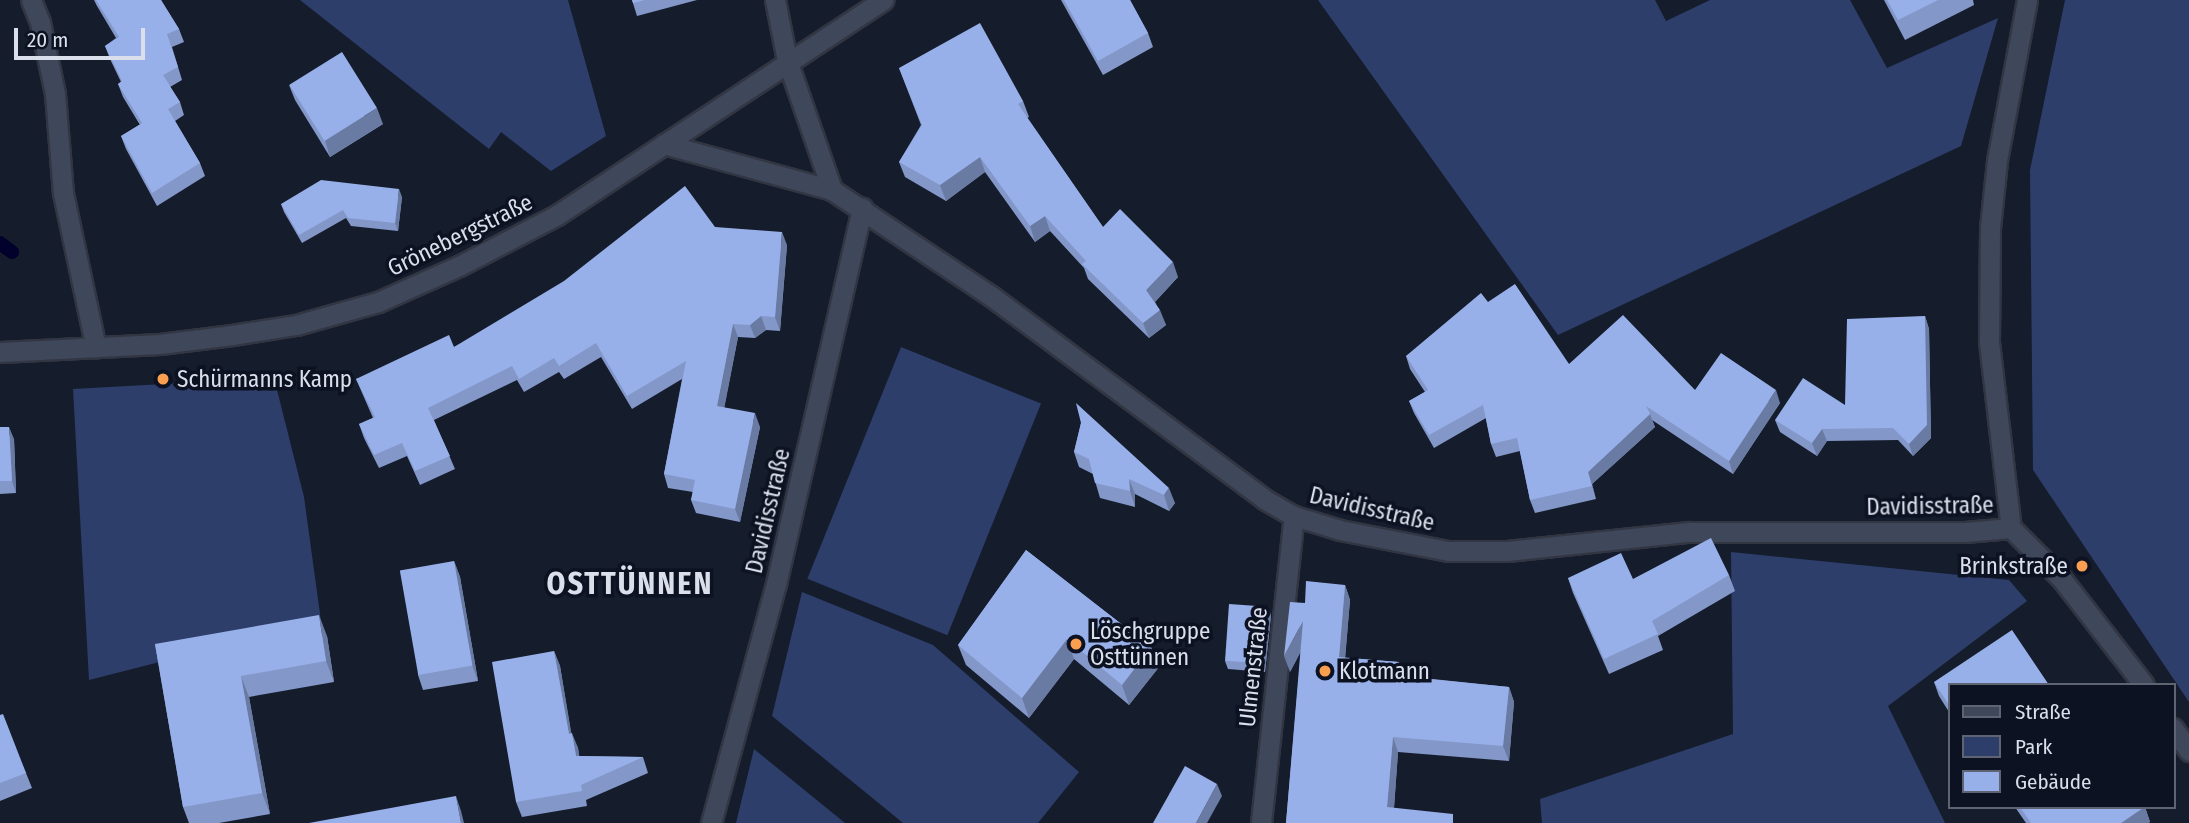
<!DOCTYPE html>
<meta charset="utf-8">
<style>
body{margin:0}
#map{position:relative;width:2189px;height:823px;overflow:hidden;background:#151c2c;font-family:"Fira Sans Condensed",sans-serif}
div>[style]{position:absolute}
.green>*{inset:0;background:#2d3e6b;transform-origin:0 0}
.stream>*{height:14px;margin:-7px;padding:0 7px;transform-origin:7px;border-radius:7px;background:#01012b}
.roads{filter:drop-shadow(2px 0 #323643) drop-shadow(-2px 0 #323643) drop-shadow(0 2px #323643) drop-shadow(0 -2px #323643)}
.minor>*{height:19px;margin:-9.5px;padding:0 9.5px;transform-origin:9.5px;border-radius:9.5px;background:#3f475a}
.tertiary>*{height:19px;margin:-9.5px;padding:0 9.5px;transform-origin:9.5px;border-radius:9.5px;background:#3f475a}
.wall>*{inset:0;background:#8397c8}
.shaded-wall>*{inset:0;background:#6a7ba3}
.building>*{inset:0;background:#98b0e9;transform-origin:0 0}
.dots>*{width:19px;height:19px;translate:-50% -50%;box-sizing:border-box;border:4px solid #0c1222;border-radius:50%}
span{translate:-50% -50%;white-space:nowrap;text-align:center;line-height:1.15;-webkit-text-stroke:7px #0c1222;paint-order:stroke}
.street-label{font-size:23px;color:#dadfeb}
.poi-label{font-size:23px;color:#dadfeb}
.left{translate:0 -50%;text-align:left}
.right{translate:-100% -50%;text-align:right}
.district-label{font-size:30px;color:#dadfeb;font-weight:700;letter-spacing:2px}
.legend{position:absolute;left:1948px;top:683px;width:228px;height:126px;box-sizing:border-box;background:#0c1222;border:2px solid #5e6472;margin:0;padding:9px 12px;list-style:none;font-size:21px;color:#dadfeb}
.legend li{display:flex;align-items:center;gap:14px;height:35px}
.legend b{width:35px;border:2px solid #5e6472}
.scale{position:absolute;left:14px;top:28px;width:131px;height:32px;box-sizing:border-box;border:4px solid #dadfeb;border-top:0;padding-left:9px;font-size:21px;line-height:24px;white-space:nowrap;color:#dadfeb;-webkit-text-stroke:5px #0c1222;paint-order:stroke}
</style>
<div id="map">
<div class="green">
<div style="clip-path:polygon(300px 0,568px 0,606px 136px,551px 171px,501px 132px,489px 149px)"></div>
<div style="clip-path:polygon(1318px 0,1655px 0,1666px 21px,1710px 0,1850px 0,1887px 68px,1998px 18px,1961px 146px,1558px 335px)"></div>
<div style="clip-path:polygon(2065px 0,2189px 0,2189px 702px,2033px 470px,2030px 170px)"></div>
<div style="left:901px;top:347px;width:151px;height:250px;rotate:22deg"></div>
<div style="clip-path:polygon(274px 378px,304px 497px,321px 621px,89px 680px,73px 389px)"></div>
<div style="clip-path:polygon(1731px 552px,2009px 580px,2027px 601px,1888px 706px,1945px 823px,1542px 823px,1540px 799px,1733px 734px)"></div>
<div style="clip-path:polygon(802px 592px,933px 645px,1079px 772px,1038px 823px,903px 823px,772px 716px)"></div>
<div style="clip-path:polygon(754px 749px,845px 823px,736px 823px)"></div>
</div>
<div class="stream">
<div style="left:0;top:243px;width:15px;rotate:37deg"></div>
</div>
<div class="roads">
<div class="minor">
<div style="left:31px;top:0;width:24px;rotate:68deg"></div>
<div style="left:40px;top:22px;width:74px;rotate:78.2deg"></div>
<div style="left:55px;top:94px;width:99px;rotate:85.4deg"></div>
<div style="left:63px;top:193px;width:158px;rotate:78deg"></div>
<div style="left:775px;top:0;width:61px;rotate:78.7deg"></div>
<div style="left:787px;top:60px;width:138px;rotate:70.9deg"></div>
<div style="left:2027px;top:0;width:164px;rotate:100.6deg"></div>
<div style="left:1997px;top:161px;width:67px;rotate:96deg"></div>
<div style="left:1990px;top:228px;width:114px;rotate:90.5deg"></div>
<div style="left:1989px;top:342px;width:187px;rotate:83.3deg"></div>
<div style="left:2011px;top:528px;width:71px;rotate:45deg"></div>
<div style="left:2061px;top:578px;width:135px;rotate:52.2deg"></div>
<div style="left:664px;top:144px;width:174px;rotate:15.3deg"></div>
<div style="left:832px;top:190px;width:191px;rotate:33.7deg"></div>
<div style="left:991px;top:296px;width:340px;rotate:36.6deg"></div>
<div style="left:1264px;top:499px;width:34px;rotate:30deg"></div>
<div style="left:1294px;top:516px;width:48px;rotate:16.9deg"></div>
<div style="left:1340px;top:530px;width:110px;rotate:11deg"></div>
<div style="left:1448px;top:551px;width:59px"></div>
<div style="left:1507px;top:551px;width:183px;rotate:-6deg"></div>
<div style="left:1689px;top:532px;width:276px"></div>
<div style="left:1965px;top:532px;width:46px;rotate:-5deg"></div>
<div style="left:2173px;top:728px;width:28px;rotate:55deg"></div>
<div style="left:711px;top:823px;width:248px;rotate:-74.8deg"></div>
<div style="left:776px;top:584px;width:386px;rotate:-77.1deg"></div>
<div style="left:1261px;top:823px;width:309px;rotate:-83.9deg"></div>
</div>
<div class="tertiary">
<div style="left:0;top:352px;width:160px;rotate:-2.9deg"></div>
<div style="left:160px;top:344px;width:73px;rotate:-7.1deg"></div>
<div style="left:232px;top:335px;width:65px;rotate:-8.9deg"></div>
<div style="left:296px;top:325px;width:85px;rotate:-15.7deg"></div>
<div style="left:378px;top:302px;width:89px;rotate:-24deg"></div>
<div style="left:459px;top:266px;width:110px;rotate:-27.5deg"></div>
<div style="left:557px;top:215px;width:391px;rotate:-33.4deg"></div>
</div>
</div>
<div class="wall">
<div style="clip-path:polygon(94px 0,161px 0,179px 29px,184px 42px,172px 47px,182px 80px,170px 87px,180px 102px,184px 115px,175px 121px,200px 163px,205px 176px,157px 206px,126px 149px,121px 136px,140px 125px,123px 97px,118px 84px,121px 82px,110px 59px,105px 46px,116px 38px,97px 6px)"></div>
<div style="clip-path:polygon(632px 0,697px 0,637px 16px)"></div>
<div style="clip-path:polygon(1061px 0,1130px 0,1148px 33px,1153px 47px,1103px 75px)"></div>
<div style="clip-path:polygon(1884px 0,1973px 0,1974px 5px,1905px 40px)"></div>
<div style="clip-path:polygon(899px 68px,1023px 101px,1029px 117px,1027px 118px,1103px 227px,1178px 277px,1155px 302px,1166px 325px,1149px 338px,1088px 279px,1084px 268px,1050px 231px,1035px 242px,985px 172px,946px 201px,905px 177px,899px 162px,921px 125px)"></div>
<div style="clip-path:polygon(289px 85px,383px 124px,330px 157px,295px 100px)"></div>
<div style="clip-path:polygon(402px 197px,398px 231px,351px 226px,346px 218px,302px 243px,284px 212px,281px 204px)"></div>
<div style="clip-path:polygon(715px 227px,787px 245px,780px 331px,766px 330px,755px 338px,738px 337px,724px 408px,760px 427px,740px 522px,696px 513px,691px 500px,693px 492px,668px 488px,664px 474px,682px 379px,632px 409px,601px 357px,564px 379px,559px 372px,524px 392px,517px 380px,434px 420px,455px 469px,420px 485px,407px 456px,379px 468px,364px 438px,359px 424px,373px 418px,356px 379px,454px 347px)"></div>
<div style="clip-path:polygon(1488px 302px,1569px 364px,1695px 390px,1780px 403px,1733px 474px,1652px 420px,1655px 427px,1592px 484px,1596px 499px,1535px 513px,1530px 500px,1520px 451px,1496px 457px,1491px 444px,1486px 418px,1434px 448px,1414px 413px,1409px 401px,1425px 392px,1410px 369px,1406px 356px)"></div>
<div style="clip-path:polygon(1925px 316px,1929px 329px,1931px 438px,1913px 456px,1898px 440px,1827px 441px,1817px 456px,1780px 432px,1775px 420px,1845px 405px)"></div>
<div style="clip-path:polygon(1081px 423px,1175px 503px,1169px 511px,1135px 494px,1135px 507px,1100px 498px,1093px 474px,1079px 467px,1074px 452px)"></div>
<div style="clip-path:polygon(0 427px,14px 439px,16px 493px,0 494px)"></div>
<div style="clip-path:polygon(1026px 550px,1151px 647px,1159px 667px,1129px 705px,1074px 659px,1029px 718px,966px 665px,958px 645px)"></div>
<div style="clip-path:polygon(454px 561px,460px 577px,478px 681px,423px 690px,418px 675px)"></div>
<div style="clip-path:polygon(1729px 575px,1735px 591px,1658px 636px,1663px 650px,1609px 674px,1573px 593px,1568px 578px,1633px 579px)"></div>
<div style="clip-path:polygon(1345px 585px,1350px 600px,1345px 658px,1399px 662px,1404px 676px,1509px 687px,1514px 702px,1509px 761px,1398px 752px,1394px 808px,1286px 823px,1301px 651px,1290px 672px,1305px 603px)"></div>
<div style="clip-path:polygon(1271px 615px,1265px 672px,1228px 669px,1225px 661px)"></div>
<div style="clip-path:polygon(327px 636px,334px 682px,249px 697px,270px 814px,219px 823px,189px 823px,183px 807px,155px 644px)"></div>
<div style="clip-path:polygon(554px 651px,560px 666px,571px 733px,578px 748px,579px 756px,643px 757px,648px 773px,586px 800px,587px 806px,522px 817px,516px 802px)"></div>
<div style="clip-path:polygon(1934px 682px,1949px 685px,1949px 712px,1939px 696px)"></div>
<div style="clip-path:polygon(0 715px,26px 773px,32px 788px,0 801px)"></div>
<div style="clip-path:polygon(2015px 807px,2145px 807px,2150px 822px,2148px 823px,2026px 823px)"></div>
</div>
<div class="shaded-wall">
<div style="clip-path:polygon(377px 108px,383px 124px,330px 157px,325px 141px)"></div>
<div style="clip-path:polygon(980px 157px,985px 172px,946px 201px,940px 185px)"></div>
<div style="clip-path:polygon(399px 189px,402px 197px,398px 231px,395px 223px)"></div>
<div style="clip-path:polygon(1045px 216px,1050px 231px,1035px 242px,1030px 226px)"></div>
<div style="clip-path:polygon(782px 232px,787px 245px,780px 331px,775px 317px)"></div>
<div style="clip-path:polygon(1173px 262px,1178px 277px,1152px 305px,1146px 290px)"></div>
<div style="clip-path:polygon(1160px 310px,1166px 325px,1149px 338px,1143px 323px)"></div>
<div style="clip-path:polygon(761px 316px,766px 330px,755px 338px,750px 325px)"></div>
<div style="clip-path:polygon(1925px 316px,1929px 329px,1931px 438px,1913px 456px,1909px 444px)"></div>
<div style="clip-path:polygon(733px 324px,738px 337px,722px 420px,717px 406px)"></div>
<div style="clip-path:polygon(1776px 390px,1780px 403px,1733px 474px,1729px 461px)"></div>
<div style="clip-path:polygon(755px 413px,760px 427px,740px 522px,735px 509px)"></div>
<div style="clip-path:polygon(1650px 414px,1655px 427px,1592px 484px,1596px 499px,1588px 472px)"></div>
<div style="clip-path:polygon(9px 427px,14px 439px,16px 493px,12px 481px)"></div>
<div style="clip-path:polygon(1822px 429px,1827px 441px,1817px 456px,1812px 443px)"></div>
<div style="clip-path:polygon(1129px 479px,1135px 494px,1135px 507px,1130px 491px)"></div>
<div style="clip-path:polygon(1169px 488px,1175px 503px,1169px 511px,1164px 495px)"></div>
<div style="clip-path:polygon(454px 561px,460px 577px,478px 681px,472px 665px)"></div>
<div style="clip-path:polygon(1345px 585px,1350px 600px,1344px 672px,1339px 657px)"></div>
<div style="clip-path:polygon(1268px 607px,1271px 615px,1265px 672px,1262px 664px)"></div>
<div style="clip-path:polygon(319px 615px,327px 636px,334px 682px,326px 661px)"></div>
<div style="clip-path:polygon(1303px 621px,1309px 636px,1290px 672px,1284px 656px)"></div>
<div style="clip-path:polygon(1067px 639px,1074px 659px,1029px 718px,1022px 698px)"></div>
<div style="clip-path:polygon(1151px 647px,1159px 667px,1129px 705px,1122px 685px)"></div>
<div style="clip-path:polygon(554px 651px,560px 666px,574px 749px,569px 734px)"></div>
<div style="clip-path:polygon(1399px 662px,1405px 677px,1398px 676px)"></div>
<div style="clip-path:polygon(241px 676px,249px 697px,270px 814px,262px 793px)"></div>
<div style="clip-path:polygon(1509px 687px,1514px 702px,1509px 761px,1503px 746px)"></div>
<div style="clip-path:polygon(572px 733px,578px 748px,582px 772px,576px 756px)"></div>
<div style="clip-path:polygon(1393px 737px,1398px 752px,1393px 822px,1387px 807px)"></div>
<div style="clip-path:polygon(1217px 784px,1222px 796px,1207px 823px,1196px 823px)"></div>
<div style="clip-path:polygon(456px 796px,461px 811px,464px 823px,461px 823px)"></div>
<div style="clip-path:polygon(2145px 807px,2150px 822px,2148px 823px,2121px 823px)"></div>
</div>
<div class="building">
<div style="clip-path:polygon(96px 0,161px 0,179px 29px,167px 34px,178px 67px,163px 75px,180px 102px,168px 109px,200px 163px,152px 193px,121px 136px,142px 123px,118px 84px,122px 81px,105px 46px,119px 37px)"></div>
<div style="clip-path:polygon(632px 0,645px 0,633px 3px)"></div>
<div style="clip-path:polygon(1064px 0,1130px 0,1148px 33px,1098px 61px)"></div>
<div style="clip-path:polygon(1887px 0,1938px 0,1898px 20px)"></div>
<div style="clip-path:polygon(980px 23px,1023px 101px,1018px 104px,1103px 227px,1120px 209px,1173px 262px,1146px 290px,1160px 310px,1143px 323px,1082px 264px,1086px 261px,1045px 216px,1030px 226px,980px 157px,940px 185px,899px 162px,922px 125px,899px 68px)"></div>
<div style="left:342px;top:52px;width:66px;height:62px;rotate:58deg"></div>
<div style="clip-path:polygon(321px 180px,399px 189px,395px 223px,348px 218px,343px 210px,299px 235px,281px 204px)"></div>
<div style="clip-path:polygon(685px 186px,715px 227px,782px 232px,775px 317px,761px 316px,750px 325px,733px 324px,717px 406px,755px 413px,735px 509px,691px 500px,695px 480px,664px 474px,686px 361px,627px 396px,596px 343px,559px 366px,554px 358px,519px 379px,512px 366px,428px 408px,450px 456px,415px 471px,402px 443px,374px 455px,359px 424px,375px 417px,356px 379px,449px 335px,454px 347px,564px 281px)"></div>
<div style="clip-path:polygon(1515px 284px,1569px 364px,1623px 315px,1695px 390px,1721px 353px,1776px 390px,1729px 461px,1646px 406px,1650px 414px,1588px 472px,1592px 486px,1530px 500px,1517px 438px,1491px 444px,1483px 405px,1429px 435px,1409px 401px,1428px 390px,1406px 356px,1481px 293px,1488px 302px)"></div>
<div style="clip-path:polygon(1925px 316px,1927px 425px,1909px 444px,1893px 428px,1822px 429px,1812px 443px,1775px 420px,1803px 378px,1845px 405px,1847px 319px)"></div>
<div style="clip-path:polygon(1076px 403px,1169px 488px,1164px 495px,1129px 479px,1130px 491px,1095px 483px,1089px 459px,1074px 452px,1081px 423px)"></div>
<div style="clip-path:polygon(0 427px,9px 427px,12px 481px,0 481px)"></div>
<div style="clip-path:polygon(1711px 538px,1729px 575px,1652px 621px,1658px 634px,1604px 659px,1568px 578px,1621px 553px,1633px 579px)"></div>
<div style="clip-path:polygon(1026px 550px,1151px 647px,1122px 685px,1067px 639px,1022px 698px,958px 645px)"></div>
<div style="left:454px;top:561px;width:106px;height:55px;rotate:80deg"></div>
<div style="clip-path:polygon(1306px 581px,1345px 585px,1339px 657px,1399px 662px,1398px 676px,1509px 687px,1503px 746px,1393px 737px,1387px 807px,1453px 814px,1453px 823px,1286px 823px,1303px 621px,1284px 656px,1290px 602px,1305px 603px)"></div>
<div style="left:1229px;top:604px;width:39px;height:57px;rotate:4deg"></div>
<div style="clip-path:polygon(319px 615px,326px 661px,241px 676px,262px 793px,183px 807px,155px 644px)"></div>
<div style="clip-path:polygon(2012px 630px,2049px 685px,1949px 685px,1949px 705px,1934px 682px)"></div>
<div style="clip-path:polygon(554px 651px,569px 734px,572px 733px,576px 756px,643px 757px,581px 785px,582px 791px,516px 802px,492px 662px)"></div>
<div style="clip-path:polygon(3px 714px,26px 773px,0 783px,0 715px)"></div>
<div style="clip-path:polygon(1185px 766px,1217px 784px,1196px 823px,1153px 823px)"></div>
<div style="clip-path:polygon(456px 796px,461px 823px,309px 823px)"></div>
<div style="clip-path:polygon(2020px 807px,2144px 807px,2121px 823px,2031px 823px)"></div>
</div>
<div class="dots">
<div style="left:163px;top:379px;background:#fa9f4f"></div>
<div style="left:2082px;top:566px;background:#fa9f4f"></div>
<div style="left:1076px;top:644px;background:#fa9f4f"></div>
<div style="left:1325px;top:671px;background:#fa9f4f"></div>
</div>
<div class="street-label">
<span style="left:460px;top:235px;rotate:-26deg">Grönebergstraße</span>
<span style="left:1930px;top:506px;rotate:-1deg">Davidisstraße</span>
<span style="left:1372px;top:509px;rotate:13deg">Davidisstraße</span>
<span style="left:768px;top:511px;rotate:-77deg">Davidisstraße</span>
<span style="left:1253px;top:667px;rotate:-84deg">Ulmenstraße</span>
</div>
<div class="poi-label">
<span class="left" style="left:177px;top:379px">Schürmanns Kamp</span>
<span class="right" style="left:2068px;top:566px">Brinkstraße</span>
<span class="left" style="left:1090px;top:644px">Löschgruppe<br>Osttünnen</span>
<span class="left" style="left:1339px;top:671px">Klotmann</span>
</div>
<div class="district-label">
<span style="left:630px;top:584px">OSTTÜNNEN</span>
</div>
<ul class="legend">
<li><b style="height:9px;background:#3f475a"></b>Straße</li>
<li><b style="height:19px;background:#2d3e6b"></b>Park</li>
<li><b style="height:19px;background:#98b0e9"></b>Gebäude</li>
</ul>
<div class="scale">20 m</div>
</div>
